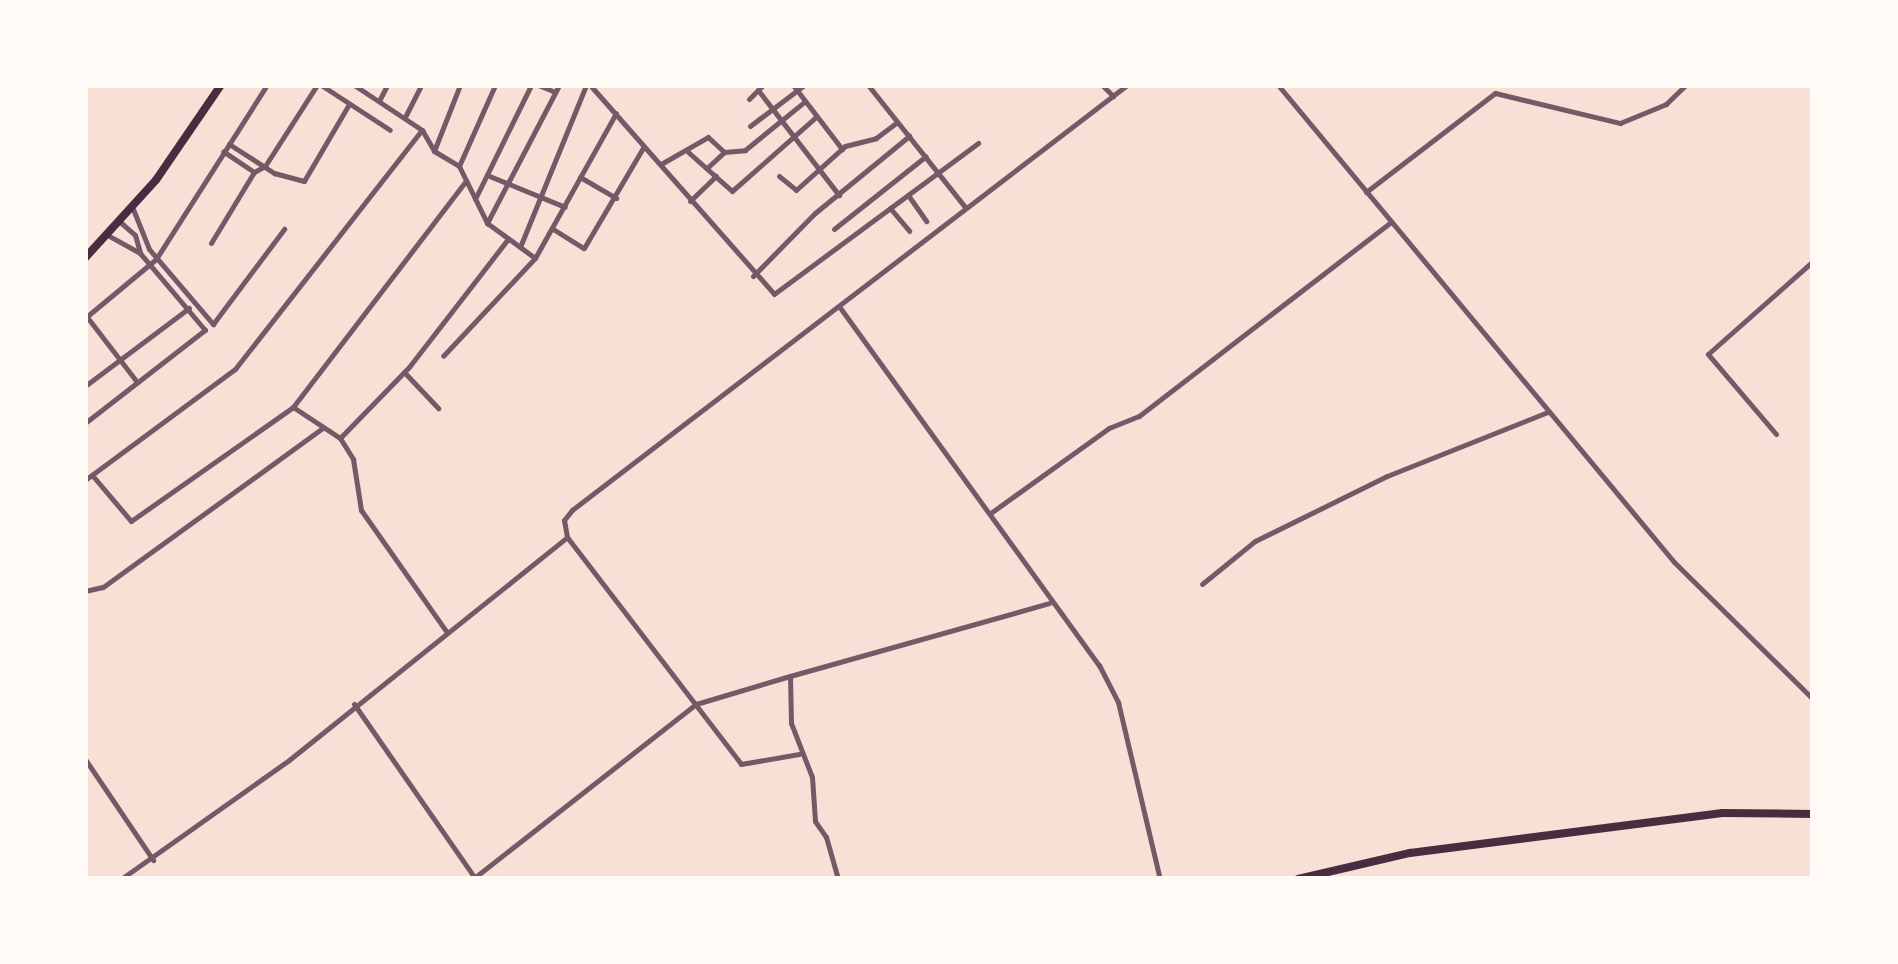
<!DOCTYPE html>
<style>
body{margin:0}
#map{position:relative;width:1898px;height:964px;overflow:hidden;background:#f7e1d7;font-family:"PT Sans Narrow",sans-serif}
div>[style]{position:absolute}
.minor>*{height:5px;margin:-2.5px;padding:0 2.5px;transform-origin:2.5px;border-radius:2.5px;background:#755966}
.tertiary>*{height:5px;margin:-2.5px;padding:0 2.5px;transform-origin:2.5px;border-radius:2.5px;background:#755966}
.primary>*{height:8px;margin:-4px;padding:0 4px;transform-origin:4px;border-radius:4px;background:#4a2c40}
.trunk>*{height:8px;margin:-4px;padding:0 4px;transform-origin:4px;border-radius:4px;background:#4a2c40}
span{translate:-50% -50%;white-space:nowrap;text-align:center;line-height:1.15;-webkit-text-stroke:9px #fffaf5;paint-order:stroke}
.frame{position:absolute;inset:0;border:88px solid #fffaf5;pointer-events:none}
</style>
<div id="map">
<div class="minor">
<div style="left:321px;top:85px;width:82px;rotate:33.1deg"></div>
<div style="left:354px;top:85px;width:82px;rotate:33.5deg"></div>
<div style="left:422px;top:130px;width:24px;rotate:60deg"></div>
<div style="left:434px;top:151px;width:29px;rotate:31deg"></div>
<div style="left:459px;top:166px;width:64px;rotate:63.8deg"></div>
<div style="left:487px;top:223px;width:59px;rotate:36.1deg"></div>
<div style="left:535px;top:258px;width:134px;rotate:133.2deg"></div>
<div style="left:538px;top:85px;width:18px;rotate:22deg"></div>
<div style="left:590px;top:85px;width:278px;rotate:48.6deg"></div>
<div style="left:774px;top:294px;width:254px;rotate:-36.5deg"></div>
<div style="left:793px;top:85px;width:81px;rotate:52.6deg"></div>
<div style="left:868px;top:85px;width:157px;rotate:51.5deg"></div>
<div style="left:1102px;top:85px;width:16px;rotate:45deg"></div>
<div style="left:758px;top:90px;width:133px;rotate:52.4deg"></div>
<div style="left:749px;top:99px;width:20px;rotate:-45deg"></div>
<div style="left:379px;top:101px;width:18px;rotate:-63deg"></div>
<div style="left:405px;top:117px;width:36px;rotate:-63deg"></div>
<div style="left:750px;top:126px;width:68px;rotate:-37.2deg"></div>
<div style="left:229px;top:144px;width:54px;rotate:32.8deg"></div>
<div style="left:274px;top:173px;width:31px;rotate:15deg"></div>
<div style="left:304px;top:181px;width:89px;rotate:-59.7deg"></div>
<div style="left:434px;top:151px;width:71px;rotate:-68.5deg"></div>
<div style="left:688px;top:152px;width:59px;rotate:41.6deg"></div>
<div style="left:732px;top:191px;width:112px;rotate:-41.4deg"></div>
<div style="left:661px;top:164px;width:54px;rotate:-29.9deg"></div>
<div style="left:708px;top:137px;width:22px;rotate:43deg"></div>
<div style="left:459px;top:166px;width:89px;rotate:-66deg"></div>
<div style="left:707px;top:168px;width:23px;rotate:-43deg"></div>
<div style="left:724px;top:152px;width:21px;rotate:-5deg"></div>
<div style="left:745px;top:150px;width:76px;rotate:-39.1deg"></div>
<div style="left:254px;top:172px;width:13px;rotate:-29deg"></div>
<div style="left:265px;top:166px;width:96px;rotate:-57.3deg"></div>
<div style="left:487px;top:175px;width:84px;rotate:22.3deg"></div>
<div style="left:779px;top:176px;width:22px;rotate:39deg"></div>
<div style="left:796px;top:190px;width:66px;rotate:-41.9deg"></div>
<div style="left:845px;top:146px;width:32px;rotate:-14deg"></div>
<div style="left:876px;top:138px;width:25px;rotate:-37deg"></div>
<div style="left:580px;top:177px;width:42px;rotate:30.3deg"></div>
<div style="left:1366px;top:192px;width:163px;rotate:-37.5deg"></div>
<div style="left:1495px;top:93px;width:129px;rotate:13.5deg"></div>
<div style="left:1620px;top:123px;width:50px;rotate:-22.4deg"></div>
<div style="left:1666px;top:104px;width:28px;rotate:-44deg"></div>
<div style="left:908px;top:195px;width:32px;rotate:55deg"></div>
<div style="left:475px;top:199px;width:127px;rotate:-63.8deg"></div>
<div style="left:690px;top:201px;width:36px;rotate:-44deg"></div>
<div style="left:890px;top:208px;width:30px;rotate:50deg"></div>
<div style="left:133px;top:209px;width:43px;rotate:68.2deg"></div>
<div style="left:149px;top:249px;width:99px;rotate:49.5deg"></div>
<div style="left:213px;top:324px;width:119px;rotate:-53.2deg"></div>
<div style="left:119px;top:221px;width:21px;rotate:41deg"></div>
<div style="left:135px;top:235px;width:19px;rotate:74deg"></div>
<div style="left:487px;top:223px;width:156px;rotate:-62.4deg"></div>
<div style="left:553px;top:229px;width:36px;rotate:32deg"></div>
<div style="left:584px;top:248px;width:118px;rotate:-59.5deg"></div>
<div style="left:834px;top:229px;width:117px;rotate:-38.4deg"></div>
<div style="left:211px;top:243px;width:83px;rotate:-58.8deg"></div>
<div style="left:254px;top:172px;width:37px;rotate:-146deg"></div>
<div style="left:520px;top:247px;width:175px;rotate:-67.8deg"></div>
<div style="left:535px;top:258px;width:166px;rotate:-60.8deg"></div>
<div style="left:753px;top:276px;width:88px;rotate:-45.5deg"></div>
<div style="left:815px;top:213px;width:122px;rotate:-39.3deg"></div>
<div style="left:841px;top:309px;width:440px;rotate:54.1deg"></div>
<div style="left:1099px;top:665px;width:42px;rotate:62.8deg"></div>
<div style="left:1118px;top:702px;width:182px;rotate:76.7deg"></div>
<div style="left:87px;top:317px;width:82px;rotate:52.4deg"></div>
<div style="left:85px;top:318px;width:92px;rotate:-39.7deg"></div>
<div style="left:156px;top:259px;width:206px;rotate:-57.5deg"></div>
<div style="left:404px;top:372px;width:50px;rotate:46.6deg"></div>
<div style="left:85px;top:386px;width:130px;rotate:-36.9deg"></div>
<div style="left:293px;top:407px;width:56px;rotate:33.4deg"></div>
<div style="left:340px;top:438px;width:25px;rotate:58deg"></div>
<div style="left:353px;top:459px;width:52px;rotate:81.1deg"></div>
<div style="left:361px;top:510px;width:148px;rotate:54.9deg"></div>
<div style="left:85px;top:423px;width:152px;rotate:-37.8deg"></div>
<div style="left:205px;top:330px;width:101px;rotate:-130.2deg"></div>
<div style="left:140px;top:253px;width:38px;rotate:-151deg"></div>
<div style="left:1776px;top:434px;width:105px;rotate:-130.4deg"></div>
<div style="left:1708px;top:354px;width:140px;rotate:-41.5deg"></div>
<div style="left:340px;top:438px;width:99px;rotate:-45.8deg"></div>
<div style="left:409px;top:367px;width:162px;rotate:-52.3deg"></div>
<div style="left:92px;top:475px;width:60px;rotate:49.7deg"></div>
<div style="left:131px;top:521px;width:198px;rotate:-35.1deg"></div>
<div style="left:293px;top:407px;width:285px;rotate:-52.6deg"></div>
<div style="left:85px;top:480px;width:187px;rotate:-36.5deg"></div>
<div style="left:235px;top:369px;width:303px;rotate:-52deg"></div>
<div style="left:992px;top:512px;width:144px;rotate:-35.7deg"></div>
<div style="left:1109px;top:428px;width:32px;rotate:-22deg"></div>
<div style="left:1139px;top:416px;width:318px;rotate:-37.6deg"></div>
<div style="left:567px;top:537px;width:286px;rotate:52.5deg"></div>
<div style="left:741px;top:764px;width:59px;rotate:-9.8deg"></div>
<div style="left:1202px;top:584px;width:68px;rotate:-39.1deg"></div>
<div style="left:1255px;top:541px;width:147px;rotate:-26.2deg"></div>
<div style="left:1387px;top:476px;width:173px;rotate:-21.7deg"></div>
<div style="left:85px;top:591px;width:18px;rotate:-13deg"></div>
<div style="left:103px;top:587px;width:271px;rotate:-35.9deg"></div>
<div style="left:354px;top:704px;width:212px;rotate:55.2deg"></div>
<div style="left:85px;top:759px;width:122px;rotate:56deg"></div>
<div style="left:474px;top:878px;width:282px;rotate:-38.1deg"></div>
<div style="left:696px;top:704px;width:98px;rotate:-16.6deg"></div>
<div style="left:121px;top:879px;width:206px;rotate:-35.3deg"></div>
<div style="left:289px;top:760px;width:356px;rotate:-38.7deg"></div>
<div style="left:567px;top:537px;width:17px;rotate:-100deg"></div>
<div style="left:564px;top:520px;width:13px;rotate:-51deg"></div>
<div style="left:572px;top:510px;width:699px;rotate:-37.44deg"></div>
<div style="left:838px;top:879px;width:44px;rotate:-105.9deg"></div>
<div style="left:826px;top:837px;width:19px;rotate:-125deg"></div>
<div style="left:815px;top:821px;width:44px;rotate:-93.9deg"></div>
<div style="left:812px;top:777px;width:58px;rotate:-111.3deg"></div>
<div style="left:791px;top:723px;width:47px;rotate:-91.2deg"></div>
<div style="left:790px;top:676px;width:269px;rotate:-15.7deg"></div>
</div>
<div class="tertiary">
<div style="left:1278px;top:85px;width:620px;rotate:50.3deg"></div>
<div style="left:1674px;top:562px;width:195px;rotate:44.6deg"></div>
</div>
<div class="primary">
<div style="left:1298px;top:879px;width:115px;rotate:-13.1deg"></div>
<div style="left:1410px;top:853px;width:315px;rotate:-7.3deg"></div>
<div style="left:1722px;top:813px;width:91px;rotate:0.6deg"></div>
</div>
<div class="trunk">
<div style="left:85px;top:258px;width:105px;rotate:-47.7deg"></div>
<div style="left:156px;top:180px;width:115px;rotate:-55.6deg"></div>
</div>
<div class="frame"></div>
</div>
